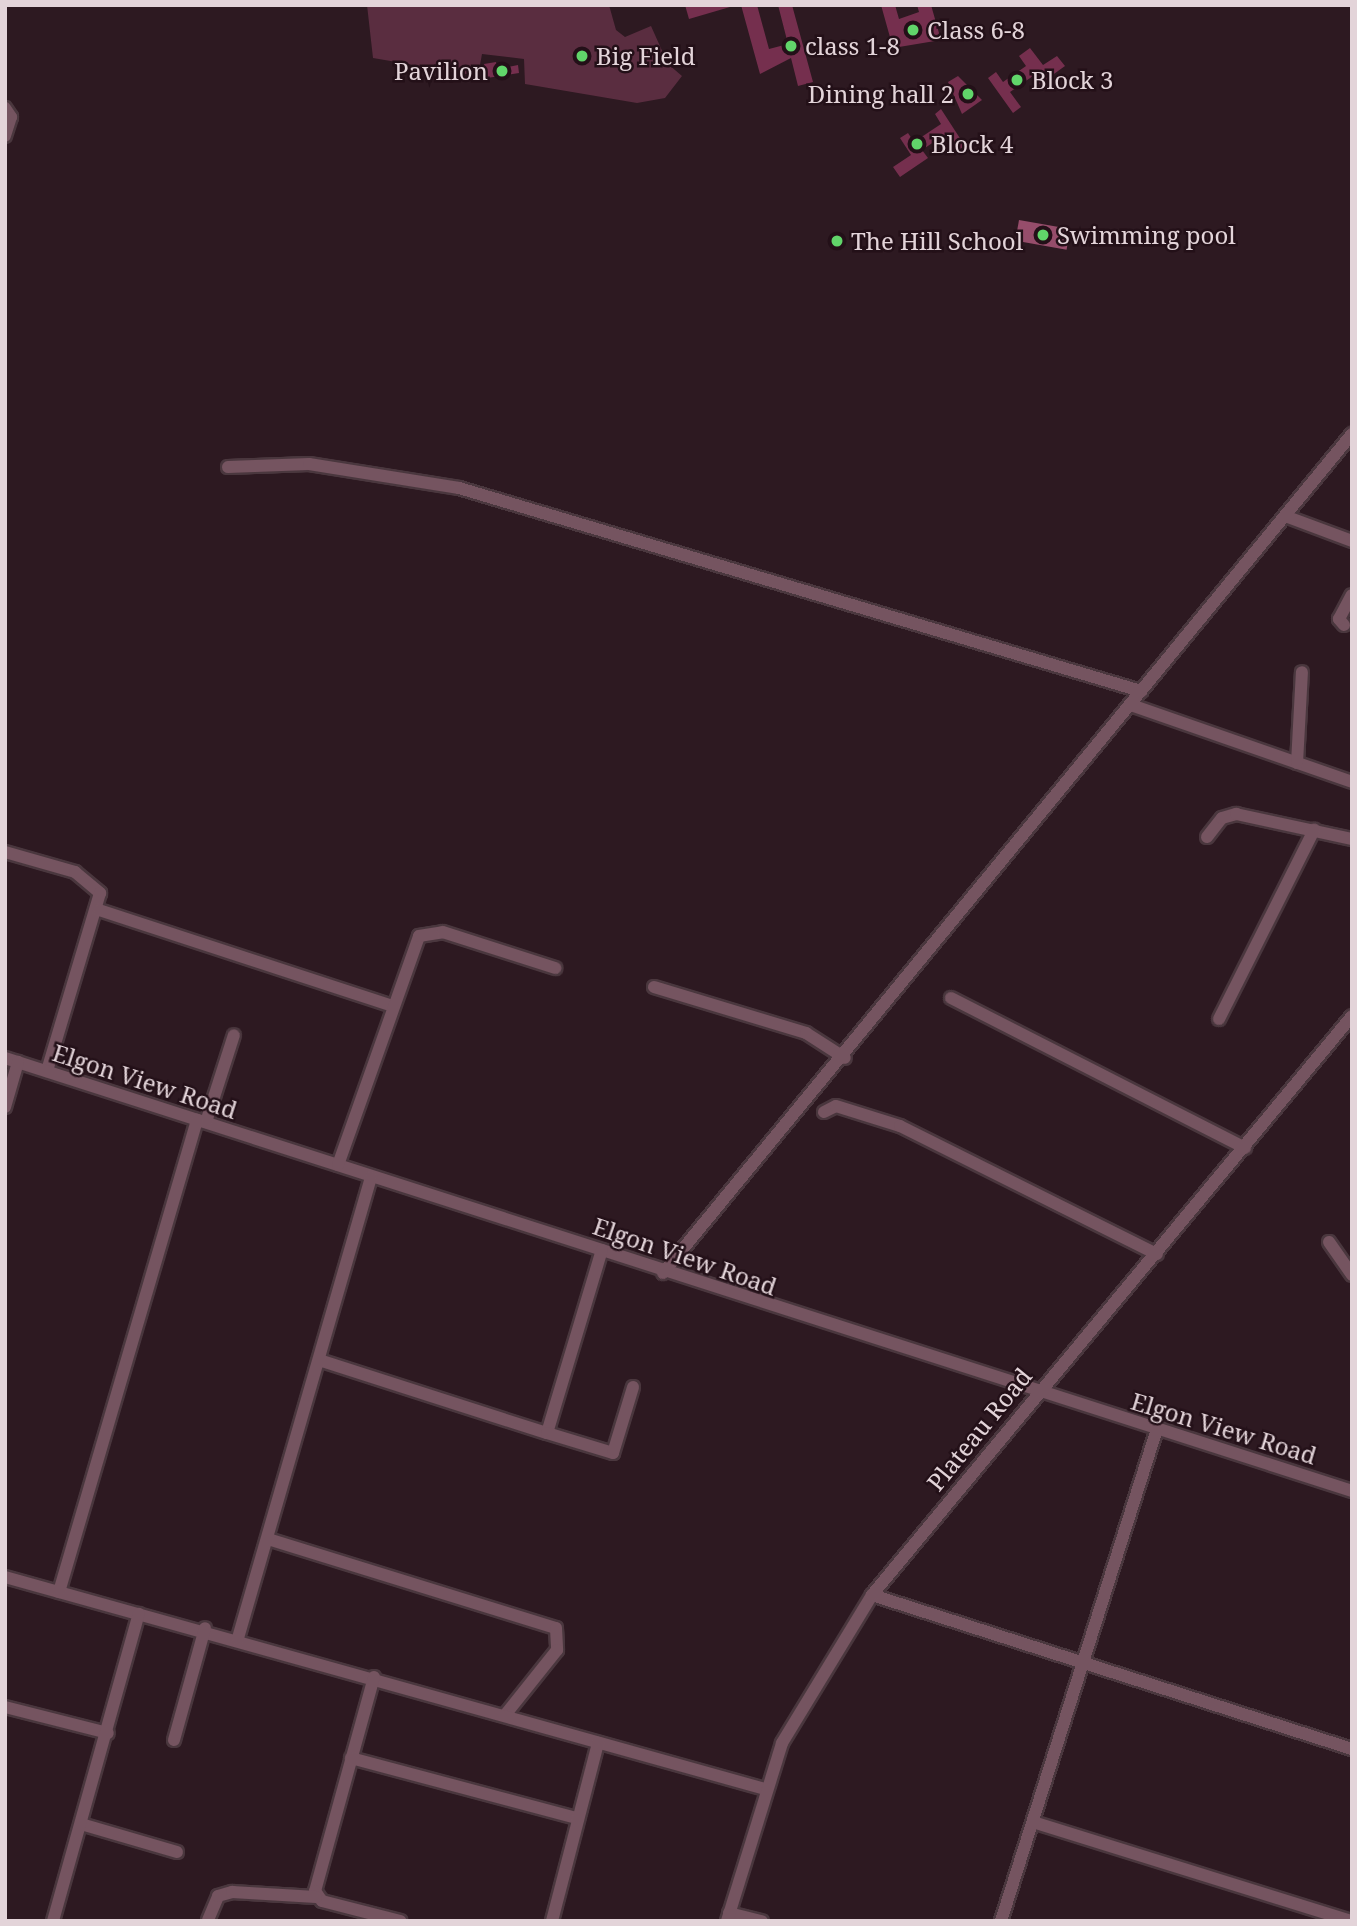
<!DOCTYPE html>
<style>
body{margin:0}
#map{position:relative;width:1357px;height:1926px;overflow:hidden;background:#2d1921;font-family:"Noto Serif",serif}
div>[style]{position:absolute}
.green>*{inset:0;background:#5a2d40}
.water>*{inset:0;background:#964d6b;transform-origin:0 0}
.building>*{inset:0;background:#752f4e}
.roads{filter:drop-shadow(2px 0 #4a373e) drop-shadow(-2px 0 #4a373e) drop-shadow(0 2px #4a373e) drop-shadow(0 -2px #4a373e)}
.minor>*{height:12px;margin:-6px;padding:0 6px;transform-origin:6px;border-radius:6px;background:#755460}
.dots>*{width:19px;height:19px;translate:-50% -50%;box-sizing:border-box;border:4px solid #231018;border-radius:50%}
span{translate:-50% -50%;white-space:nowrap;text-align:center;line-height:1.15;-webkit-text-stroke:5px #231018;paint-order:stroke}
.poi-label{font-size:24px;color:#e3d4d9}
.left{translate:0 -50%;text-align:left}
.right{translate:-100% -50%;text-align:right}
.street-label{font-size:24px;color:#e3d4d9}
.frame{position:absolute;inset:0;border:7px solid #e3d4d9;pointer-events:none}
</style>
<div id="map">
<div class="green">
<div style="clip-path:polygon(367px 5px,609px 5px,616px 30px,625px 37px,651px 26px,668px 64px,682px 76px,665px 98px,637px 103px,525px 84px,524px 59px,482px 54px,478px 76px,373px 58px)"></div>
</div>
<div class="water">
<div style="left:1019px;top:220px;width:52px;height:21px;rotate:10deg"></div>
</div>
<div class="building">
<div style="clip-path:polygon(685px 5px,729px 5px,730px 7px,689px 19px)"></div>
<div style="clip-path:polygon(741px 5px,757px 5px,769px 49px,788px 44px,778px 5px,792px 5px,813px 82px,798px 86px,791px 58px,760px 74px)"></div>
<div style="clip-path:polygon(881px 5px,895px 5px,899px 19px,919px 12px,917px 5px,931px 5px,941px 40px,893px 48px)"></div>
<div style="clip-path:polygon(1030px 48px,1043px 65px,1057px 56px,1065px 66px,1040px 84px,1033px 76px,1010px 92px,1021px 107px,1013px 113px,988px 78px,996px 72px,1003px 82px,1026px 66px,1019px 56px)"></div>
<div style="clip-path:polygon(496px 62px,497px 69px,518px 65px,519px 73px,487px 78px,484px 64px)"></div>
<div style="clip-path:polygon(958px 76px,982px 100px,962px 114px,948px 82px)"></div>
<div style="clip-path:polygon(941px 109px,965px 146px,955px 152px,944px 135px,922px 150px,928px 158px,900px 177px,893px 167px,911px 155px,900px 138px,908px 133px,914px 142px,941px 124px,935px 114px)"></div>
</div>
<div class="roads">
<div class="minor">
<div style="left:5px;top:108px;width:11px;rotate:56deg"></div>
<div style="left:11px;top:117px;width:20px;rotate:108deg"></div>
<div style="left:228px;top:467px;width:81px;rotate:-2.1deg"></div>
<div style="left:309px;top:464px;width:152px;rotate:9.1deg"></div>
<div style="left:459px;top:488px;width:712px;rotate:16.58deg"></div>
<div style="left:1285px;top:516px;width:72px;rotate:20.5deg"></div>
<div style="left:1344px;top:625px;width:8px;rotate:-130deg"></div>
<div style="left:1339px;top:619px;width:27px;rotate:-62deg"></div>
<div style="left:1131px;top:705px;width:234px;rotate:19.2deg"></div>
<div style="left:1297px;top:763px;width:91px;rotate:-86.9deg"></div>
<div style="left:1207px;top:837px;width:24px;rotate:-52deg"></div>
<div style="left:1222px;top:818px;width:15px;rotate:-16deg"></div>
<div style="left:1236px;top:814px;width:119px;rotate:12.2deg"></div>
<div style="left:5px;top:852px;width:73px;rotate:15.9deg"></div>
<div style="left:75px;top:872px;width:33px;rotate:40deg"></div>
<div style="left:100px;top:893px;width:186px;rotate:106.6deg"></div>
<div style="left:99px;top:910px;width:309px;rotate:18.1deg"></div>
<div style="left:654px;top:987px;width:159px;rotate:16.8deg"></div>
<div style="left:806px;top:1033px;width:46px;rotate:32.7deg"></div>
<div style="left:951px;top:998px;width:330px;rotate:27deg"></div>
<div style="left:1219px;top:1019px;width:212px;rotate:-63.3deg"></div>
<div style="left:5px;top:1058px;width:1415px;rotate:17.82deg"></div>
<div style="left:5px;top:1107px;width:47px;rotate:-73.9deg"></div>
<div style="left:824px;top:1112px;width:13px;rotate:-27deg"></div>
<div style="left:836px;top:1106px;width:67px;rotate:17.4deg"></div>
<div style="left:900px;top:1126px;width:287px;rotate:26.5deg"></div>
<div style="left:206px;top:1122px;width:91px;rotate:-72.2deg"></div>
<div style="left:338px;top:1165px;width:243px;rotate:-70.5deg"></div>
<div style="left:419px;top:936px;width:24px;rotate:-9deg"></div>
<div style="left:443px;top:932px;width:118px;rotate:17.8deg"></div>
<div style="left:1329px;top:1242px;width:40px;rotate:55.1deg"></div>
<div style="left:663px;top:1273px;width:1086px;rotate:-50.61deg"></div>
<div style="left:319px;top:1360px;width:239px;rotate:17.8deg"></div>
<div style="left:547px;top:1433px;width:191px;rotate:-73.3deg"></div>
<div style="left:547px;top:1433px;width:69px;rotate:16.9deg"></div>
<div style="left:613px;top:1453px;width:69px;rotate:-73.1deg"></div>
<div style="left:268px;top:1539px;width:301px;rotate:17.2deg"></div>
<div style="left:556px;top:1628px;width:22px;rotate:87deg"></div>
<div style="left:557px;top:1650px;width:82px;rotate:128.6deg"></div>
<div style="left:5px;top:1577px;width:789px;rotate:15.59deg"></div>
<div style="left:59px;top:1592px;width:492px;rotate:-73.7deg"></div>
<div style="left:872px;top:1595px;width:504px;rotate:17.79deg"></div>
<div style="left:238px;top:1638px;width:480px;rotate:-73.9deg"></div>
<div style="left:374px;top:1677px;width:222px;rotate:105.4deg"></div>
<div style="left:315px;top:1891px;width:12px;rotate:55deg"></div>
<div style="left:322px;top:1901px;width:81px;rotate:14.4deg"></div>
<div style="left:5px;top:1707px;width:106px;rotate:14.2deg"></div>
<div style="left:174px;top:1740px;width:116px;rotate:-74.5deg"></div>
<div style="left:351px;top:1758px;width:234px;rotate:14.9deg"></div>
<div style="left:1033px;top:1822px;width:333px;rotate:17.3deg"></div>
<div style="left:81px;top:1824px;width:100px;rotate:16.3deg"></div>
<div style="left:729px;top:1913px;width:34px;rotate:14deg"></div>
<div style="left:208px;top:1920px;width:26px;rotate:-67deg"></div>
<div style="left:218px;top:1896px;width:15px;rotate:-16deg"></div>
<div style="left:232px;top:1892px;width:84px;rotate:3.4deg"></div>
<div style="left:53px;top:1921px;width:319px;rotate:-74.4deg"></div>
<div style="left:552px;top:1921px;width:184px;rotate:-75.5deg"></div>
<div style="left:727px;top:1921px;width:186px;rotate:-72.8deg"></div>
<div style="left:782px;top:1743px;width:173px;rotate:-58.7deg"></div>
<div style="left:872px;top:1595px;width:752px;rotate:-50.34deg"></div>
<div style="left:1001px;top:1921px;width:516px;rotate:-72.41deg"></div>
</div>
</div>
<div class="dots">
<div style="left:913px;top:30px;background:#61d56a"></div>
<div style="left:791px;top:46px;background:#61d56a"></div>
<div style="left:582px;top:56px;background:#61d56a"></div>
<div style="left:502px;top:71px;background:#61d56a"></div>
<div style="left:1017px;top:80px;background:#61d56a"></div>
<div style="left:968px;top:94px;background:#61d56a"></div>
<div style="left:917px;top:144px;background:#61d56a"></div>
<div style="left:1043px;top:235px;background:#61d56a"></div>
<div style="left:837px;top:241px;background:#61d56a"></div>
</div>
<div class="poi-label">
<span class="left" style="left:927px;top:30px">Class 6-8</span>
<span class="left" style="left:805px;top:46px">class 1-8</span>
<span class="left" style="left:596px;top:56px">Big Field</span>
<span class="right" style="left:488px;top:71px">Pavilion</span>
<span class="left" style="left:1031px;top:80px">Block 3</span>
<span class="right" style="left:954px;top:94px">Dining hall 2</span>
<span class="left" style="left:931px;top:144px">Block 4</span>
<span class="left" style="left:1057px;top:235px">Swimming pool</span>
<span class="left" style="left:851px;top:241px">The Hill School</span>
</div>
<div class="street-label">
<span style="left:145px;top:1081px;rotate:18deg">Elgon View Road</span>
<span style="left:685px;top:1256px;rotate:19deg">Elgon View Road</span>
<span style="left:1224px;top:1428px;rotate:17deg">Elgon View Road</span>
<span style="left:979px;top:1429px;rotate:-51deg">Plateau Road</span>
</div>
<div class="frame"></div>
</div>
